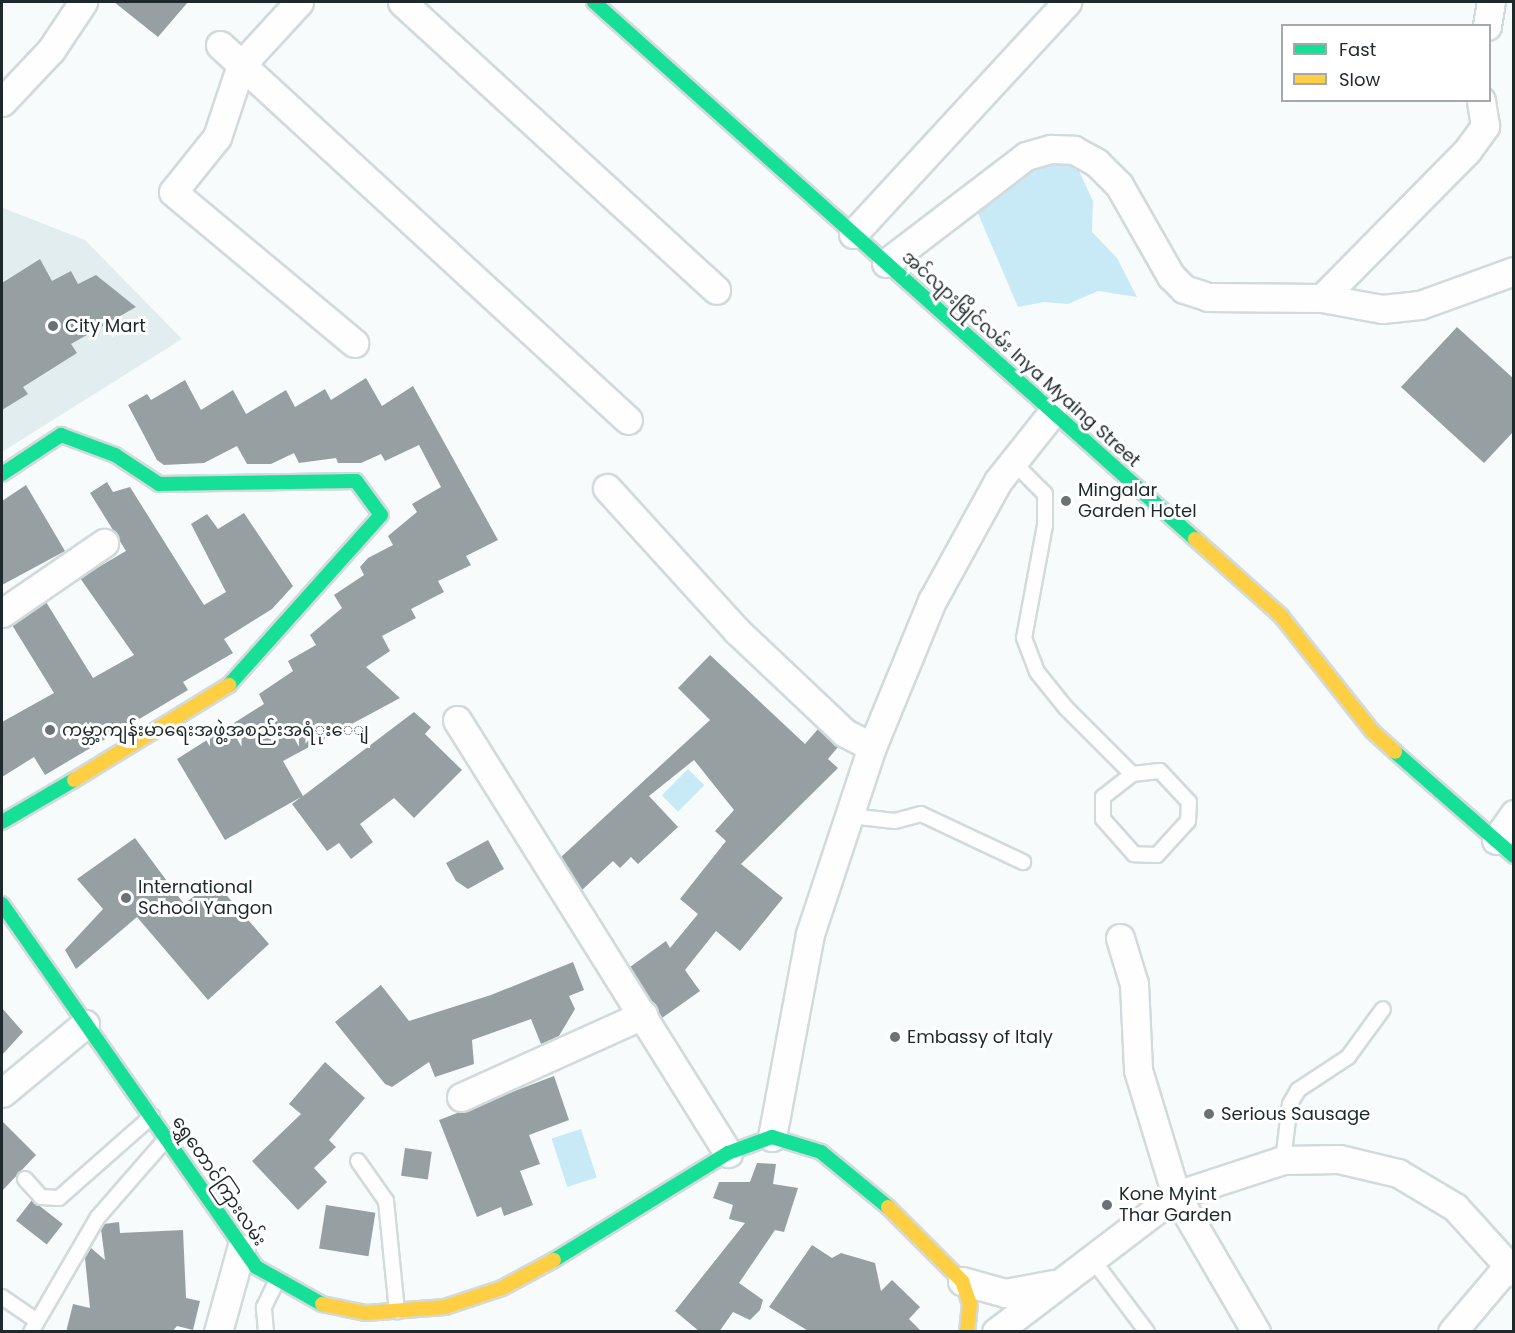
<!DOCTYPE html>
<meta charset="utf-8">
<style>
body{margin:0}
#map{position:relative;width:1515px;height:1333px;overflow:hidden;background:#f8fbfc;font-family:Poppins,"Noto Sans Myanmar",sans-serif}
div>[style]{position:absolute}
.built>*{inset:0;background:#e2edf0}
.water>*{inset:0;background:#c7eaf6;transform-origin:0 0}
.building>*{inset:0;background:#96a0a3;transform-origin:0 0}
.roads{filter:drop-shadow(2px 0 #d2dadc) drop-shadow(-2px 0 #d2dadc) drop-shadow(0 2px #d2dadc) drop-shadow(0 -2px #d2dadc)}
.lane>*{height:14px;margin:-7px;padding:0 7px;transform-origin:7px;border-radius:7px;background:#fefeff}
.street>*{height:27px;margin:-13.5px;padding:0 13.5px;transform-origin:13.5px;border-radius:13.5px;background:#fefeff}
.fast>*{height:14px;margin:-7px;padding:0 7px;transform-origin:7px;border-radius:7px;background:#16e098}
.slow>*{height:14px;margin:-7px;padding:0 7px;transform-origin:7px;border-radius:7px;background:#ffcf43}
.dots>*{width:16px;height:16px;translate:-50% -50%;box-sizing:border-box;border:3px solid #fff;border-radius:50%}
span{translate:-50% -50%;white-space:nowrap;text-align:center;line-height:1.15;-webkit-text-stroke:6px #fff;paint-order:stroke}
.poi-label{font-size:18px;color:#1e292c}
.left{translate:0 -50%;text-align:left}
.street-label{font-size:18px;color:#1e292c}
.frame{position:absolute;inset:0;border:3px solid #1e292c;pointer-events:none}
.legend{position:absolute;left:1281px;top:24px;width:210px;height:78px;box-sizing:border-box;background:#fff;border:2px solid #a5a9ab;margin:0;padding:8px 10px;list-style:none;font-size:18px;color:#1e292c}
.legend li{display:flex;align-items:center;gap:12px;height:30px}
.legend b{width:30px;border:2px solid #a5a9ab}
</style>
<div id="map">
<div class="built">
<div style="clip-path:polygon(3px 208px,85px 240px,182px 339px,2px 452px)"></div>
</div>
<div class="water">
<div style="clip-path:polygon(1074px 160px,1093px 201px,1092px 232px,1117px 258px,1137px 297px,1098px 291px,1068px 304px,1044px 302px,1018px 307px,974px 204px,1024px 168px)"></div>
<div style="left:688px;top:769px;width:23px;height:37px;rotate:45deg"></div>
<div style="left:581px;top:1129px;width:51px;height:31px;rotate:72deg"></div>
</div>
<div class="building">
<div style="clip-path:polygon(114px 2px,188px 2px,158px 37px)"></div>
<div style="clip-path:polygon(40px 259px,52px 281px,71px 271px,78px 284px,96px 275px,136px 307px,71px 344px,77px 353px,23px 387px,28px 394px,2px 410px,2px 283px)"></div>
<div style="clip-path:polygon(1457px 327px,1514px 379px,1514px 431px,1484px 463px,1401px 387px)"></div>
<div style="clip-path:polygon(366px 378px,382px 406px,413px 386px,498px 540px,466px 556px,471px 565px,438px 581px,444px 592px,411px 609px,416px 618px,382px 636px,390px 651px,366px 667px,400px 698px,283px 761px,303px 796px,414px 712px,431px 727px,425px 734px,462px 770px,414px 818px,394px 798px,360px 824px,373px 842px,351px 859px,339px 843px,327px 851px,292px 804px,301px 797px,225px 840px,177px 759px,264px 704px,259px 694px,293px 671px,288px 661px,316px 645px,310px 635px,342px 608px,334px 595px,364px 575px,360px 567px,368px 558px,393px 545px,388px 536px,417px 512px,412px 504px,441px 487px,419px 445px,385px 461px,381px 454px,361px 463px,338px 463px,336px 458px,299px 463px,294px 453px,271px 464px,247px 464px,237px 446px,204px 463px,164px 465px,157px 460px,128px 405px,147px 394px,151px 400px,185px 380px,201px 410px,233px 390px,246px 414px,286px 390px,295px 407px,325px 389px,331px 400px)"></div>
<div style="clip-path:polygon(107px 482px,113px 492px,130px 487px,204px 605px,226px 592px,191px 524px,207px 514px,218px 529px,244px 513px,293px 586px,272px 609px,224px 639px,233px 653px,183px 682px,188px 690px,45px 775px,34px 757px,2px 777px,2px 722px,54px 693px,12px 625px,46px 602px,93px 678px,134px 655px,80px 578px,126px 551px,90px 493px)"></div>
<div style="clip-path:polygon(26px 485px,65px 551px,2px 585px,2px 501px)"></div>
<div style="clip-path:polygon(710px 655px,805px 744px,818px 729px,838px 747px,828px 759px,838px 768px,741px 864px,783px 898px,740px 951px,716px 931px,685px 970px,700px 991px,662px 1018px,630px 967px,666px 941px,670px 948px,698px 914px,680px 899px,726px 841px,715px 831px,734px 810px,694px 760px,649px 796px,678px 827px,638px 864px,631px 857px,620px 868px,613px 861px,582px 890px,561px 857px,710px 720px,678px 688px)"></div>
<div style="clip-path:polygon(135px 838px,184px 904px,214px 881px,269px 944px,208px 1000px,137px 917px,76px 969px,65px 950px,103px 909px,77px 879px)"></div>
<div style="clip-path:polygon(488px 840px,504px 869px,468px 889px,456px 881px,446px 863px)"></div>
<div style="clip-path:polygon(573px 962px,584px 990px,569px 996px,575px 1009px,559px 1036px,541px 1044px,531px 1019px,472px 1040px,474px 1064px,435px 1077px,429px 1062px,392px 1087px,385px 1084px,335px 1022px,381px 985px,409px 1021px,491px 995px)"></div>
<div style="clip-path:polygon(2px 1008px,23px 1032px,2px 1055px)"></div>
<div style="clip-path:polygon(325px 1062px,365px 1098px,329px 1140px,336px 1147px,314px 1168px,327px 1182px,298px 1210px,252px 1161px,301px 1114px,289px 1104px)"></div>
<div style="clip-path:polygon(554px 1076px,569px 1120px,529px 1135px,540px 1164px,520px 1171px,533px 1205px,504px 1216px,501px 1207px,477px 1217px,439px 1120px)"></div>
<div style="clip-path:polygon(2px 1121px,36px 1155px,2px 1191px)"></div>
<div style="left:405px;top:1148px;width:27px;height:28px;rotate:8deg"></div>
<div style="clip-path:polygon(757px 1163px,776px 1164px,773px 1184px,798px 1188px,784px 1232px,775px 1230px,739px 1283px,763px 1300px,760px 1310px,750px 1320px,733px 1312px,719px 1332px,700px 1332px,675px 1311px,745px 1223px,729px 1219px,733px 1205px,713px 1198px,719px 1182px,750px 1182px)"></div>
<div style="left:32px;top:1200px;width:39px;height:26px;rotate:38deg"></div>
<div style="left:326px;top:1205px;width:50px;height:44px;rotate:9deg"></div>
<div style="clip-path:polygon(119px 1222px,120px 1233px,183px 1230px,186px 1298px,200px 1301px,193px 1330px,177px 1326px,172px 1332px,66px 1332px,73px 1304px,90px 1308px,85px 1258px,91px 1248px,105px 1260px,101px 1229px,104px 1224px)"></div>
<div style="clip-path:polygon(812px 1245px,832px 1258px,841px 1253px,875px 1263px,881px 1291px,892px 1280px,920px 1307px,909px 1319px,922px 1332px,810px 1332px,769px 1307px)"></div>
</div>
<div class="roads">
<div class="lane">
<div style="left:1013px;top:462px;width:45px;rotate:45deg"></div>
<div style="left:1045px;top:494px;width:31px;rotate:90deg"></div>
<div style="left:1045px;top:525px;width:115px;rotate:100.5deg"></div>
<div style="left:1024px;top:638px;width:36px;rotate:69deg"></div>
<div style="left:1037px;top:672px;width:46px;rotate:51.1deg"></div>
<div style="left:1066px;top:708px;width:93px;rotate:45deg"></div>
<div style="left:1160px;top:771px;width:42px;rotate:46.9deg"></div>
<div style="left:1189px;top:802px;width:19px;rotate:93deg"></div>
<div style="left:1188px;top:821px;width:46px;rotate:132.4deg"></div>
<div style="left:1157px;top:855px;width:23px;rotate:-178deg"></div>
<div style="left:1134px;top:854px;width:47px;rotate:-131.5deg"></div>
<div style="left:1103px;top:819px;width:22px;rotate:-90deg"></div>
<div style="left:1103px;top:797px;width:37px;rotate:-38deg"></div>
<div style="left:1132px;top:774px;width:28px;rotate:-6deg"></div>
<div style="left:850px;top:816px;width:45px;rotate:6.3deg"></div>
<div style="left:895px;top:821px;width:27px;rotate:-15deg"></div>
<div style="left:921px;top:814px;width:113px;rotate:25.2deg"></div>
<div style="left:1283px;top:1160px;width:56px;rotate:-82.9deg"></div>
<div style="left:1290px;top:1104px;width:16px;rotate:-60deg"></div>
<div style="left:1298px;top:1090px;width:60px;rotate:-33.4deg"></div>
<div style="left:1348px;top:1057px;width:59px;rotate:-53.9deg"></div>
<div style="left:358px;top:1161px;width:49px;rotate:55deg"></div>
<div style="left:386px;top:1201px;width:111px;rotate:84.3deg"></div>
<div style="left:25px;top:1179px;width:24px;rotate:48deg"></div>
<div style="left:41px;top:1197px;width:18px;rotate:3deg"></div>
<div style="left:59px;top:1198px;width:124px;rotate:-41.4deg"></div>
<div style="left:1093px;top:1260px;width:90px;rotate:53.1deg"></div>
<div style="left:2px;top:1297px;width:42px;rotate:34.4deg"></div>
<div style="left:31px;top:1332px;width:133px;rotate:-59.8deg"></div>
<div style="left:98px;top:1217px;width:105px;rotate:-48.9deg"></div>
<div style="left:266px;top:1332px;width:25px;rotate:-95deg"></div>
<div style="left:264px;top:1307px;width:28px;rotate:-64deg"></div>
</div>
<div class="street">
<div style="left:299px;top:2px;width:86px;rotate:132.6deg"></div>
<div style="left:241px;top:65px;width:76px;rotate:108.4deg"></div>
<div style="left:217px;top:137px;width:70px;rotate:128.7deg"></div>
<div style="left:173px;top:192px;width:236px;rotate:39.8deg"></div>
<div style="left:402px;top:2px;width:426px;rotate:42.5deg"></div>
<div style="left:1487px;top:26px;width:24px;rotate:-81deg"></div>
<div style="left:220px;top:45px;width:554px;rotate:42.59deg"></div>
<div style="left:2px;top:102px;width:71px;rotate:-46.7deg"></div>
<div style="left:51px;top:50px;width:58px;rotate:-56.3deg"></div>
<div style="left:853px;top:234px;width:316px;rotate:-47.3deg"></div>
<div style="left:886px;top:263px;width:176px;rotate:-37.4deg"></div>
<div style="left:1026px;top:156px;width:26px;rotate:-16deg"></div>
<div style="left:1051px;top:149px;width:23px;rotate:2deg"></div>
<div style="left:1074px;top:150px;width:26px;rotate:29deg"></div>
<div style="left:1097px;top:163px;width:31px;rotate:45deg"></div>
<div style="left:1119px;top:185px;width:105px;rotate:60.3deg"></div>
<div style="left:1171px;top:276px;width:18px;rotate:45deg"></div>
<div style="left:1184px;top:289px;width:25px;rotate:18deg"></div>
<div style="left:1208px;top:297px;width:114px;rotate:0.5deg"></div>
<div style="left:1322px;top:298px;width:61px;rotate:10.4deg"></div>
<div style="left:1382px;top:309px;width:38px;rotate:-6deg"></div>
<div style="left:1420px;top:305px;width:100px;rotate:-19.9deg"></div>
<div style="left:1322px;top:298px;width:206px;rotate:-45.4deg"></div>
<div style="left:1467px;top:151px;width:31px;rotate:-54deg"></div>
<div style="left:1485px;top:126px;width:26px;rotate:-99deg"></div>
<div style="left:607px;top:488px;width:192px;rotate:47.7deg"></div>
<div style="left:736px;top:630px;width:150px;rotate:43.4deg"></div>
<div style="left:845px;top:733px;width:30px;rotate:27deg"></div>
<div style="left:2px;top:613px;width:124px;rotate:-34.5deg"></div>
<div style="left:457px;top:720px;width:511px;rotate:57.96deg"></div>
<div style="left:1496px;top:840px;width:32px;rotate:-55deg"></div>
<div style="left:1120px;top:938px;width:48px;rotate:73.1deg"></div>
<div style="left:1134px;top:984px;width:86px;rotate:87.3deg"></div>
<div style="left:1138px;top:1070px;width:131px;rotate:73.1deg"></div>
<div style="left:1176px;top:1195px;width:159px;rotate:59.7deg"></div>
<div style="left:2px;top:1093px;width:108px;rotate:-39.7deg"></div>
<div style="left:461px;top:1097px;width:200px;rotate:-24.3deg"></div>
<div style="left:772px;top:1137px;width:207px;rotate:-79.4deg"></div>
<div style="left:810px;top:934px;width:197px;rotate:-71.7deg"></div>
<div style="left:872px;top:747px;width:158px;rotate:-67.7deg"></div>
<div style="left:932px;top:601px;width:137px;rotate:-61.2deg"></div>
<div style="left:998px;top:481px;width:87px;rotate:-51.5deg"></div>
<div style="left:962px;top:1281px;width:45px;rotate:15.6deg"></div>
<div style="left:1005px;top:1293px;width:49px;rotate:-10.6deg"></div>
<div style="left:218px;top:1332px;width:86px;rotate:-74.5deg"></div>
<div style="left:996px;top:1332px;width:226px;rotate:-37.3deg"></div>
<div style="left:1176px;top:1195px;width:113px;rotate:-18.1deg"></div>
<div style="left:1283px;top:1160px;width:56px;rotate:-1deg"></div>
<div style="left:1339px;top:1159px;width:61px;rotate:13.3deg"></div>
<div style="left:1398px;top:1173px;width:66px;rotate:30.8deg"></div>
<div style="left:1455px;top:1207px;width:88px;rotate:47.8deg"></div>
<div style="left:1452px;top:1332px;width:85px;rotate:-49.8deg"></div>
</div>
<div class="fast">
<div style="left:594px;top:2px;width:806px;rotate:41.78deg"></div>
<div style="left:2px;top:474px;width:71px;rotate:-33.5deg"></div>
<div style="left:61px;top:435px;width:58px;rotate:20.3deg"></div>
<div style="left:115px;top:455px;width:53px;rotate:33.4deg"></div>
<div style="left:159px;top:484px;width:197px;rotate:-0.9deg"></div>
<div style="left:356px;top:481px;width:42px;rotate:53.7deg"></div>
<div style="left:381px;top:515px;width:228px;rotate:131.8deg"></div>
<div style="left:1395px;top:752px;width:158px;rotate:41.2deg"></div>
<div style="left:2px;top:822px;width:83px;rotate:-30.3deg"></div>
<div style="left:2px;top:904px;width:443px;rotate:55deg"></div>
<div style="left:256px;top:1267px;width:76px;rotate:29.3deg"></div>
<div style="left:554px;top:1260px;width:204px;rotate:-31.6deg"></div>
<div style="left:728px;top:1153px;width:47px;rotate:-20deg"></div>
<div style="left:772px;top:1137px;width:51px;rotate:17deg"></div>
<div style="left:821px;top:1152px;width:87px;rotate:39.4deg"></div>
</div>
<div class="slow">
<div style="left:1195px;top:539px;width:115px;rotate:41.8deg"></div>
<div style="left:1281px;top:616px;width:147px;rotate:51.6deg"></div>
<div style="left:1372px;top:731px;width:31px;rotate:42deg"></div>
<div style="left:74px;top:780px;width:182px;rotate:-31.5deg"></div>
<div style="left:888px;top:1207px;width:105px;rotate:45deg"></div>
<div style="left:962px;top:1281px;width:24px;rotate:71deg"></div>
<div style="left:970px;top:1304px;width:28px;rotate:96deg"></div>
<div style="left:322px;top:1304px;width:45px;rotate:11.6deg"></div>
<div style="left:366px;top:1313px;width:79px;rotate:-4.3deg"></div>
<div style="left:445px;top:1307px;width:60px;rotate:-18.4deg"></div>
<div style="left:502px;top:1288px;width:59px;rotate:-28.3deg"></div>
</div>
</div>
<div class="dots">
<div style="left:53px;top:326px;background:#6a7275"></div>
<div style="left:1066px;top:501px;background:#6a7275"></div>
<div style="left:50px;top:730px;background:#6a7275"></div>
<div style="left:126px;top:898px;background:#6a7275"></div>
<div style="left:895px;top:1037px;background:#6a7275"></div>
<div style="left:1209px;top:1114px;background:#6a7275"></div>
<div style="left:1107px;top:1205px;background:#6a7275"></div>
</div>
<div class="poi-label">
<span class="left" style="left:65px;top:326px">City Mart</span>
<span class="left" style="left:1078px;top:501px">Mingalar<br>Garden Hotel</span>
<span class="left" style="left:62px;top:730px">ကမ္ဘာ့ကျန်းမာရေးအဖွဲ့အစည်းအရံုးေျ</span>
<span class="left" style="left:138px;top:898px">International<br>School Yangon</span>
<span class="left" style="left:907px;top:1037px">Embassy of Italy</span>
<span class="left" style="left:1221px;top:1114px">Serious Sausage</span>
<span class="left" style="left:1119px;top:1205px">Kone Myint<br>Thar Garden</span>
</div>
<div class="street-label">
<span style="left:1021px;top:359px;rotate:42deg">အင်လျားမြိုင်လမ်း Inya Myaing Street</span>
<span style="left:219px;top:1181px;rotate:56deg">ရွှေတောင်ကြားလမ်း</span>
</div>
<div class="frame"></div>
<ul class="legend">
<li><b style="height:8px;background:#16e098"></b>Fast</li>
<li><b style="height:8px;background:#ffcf43"></b>Slow</li>
</ul>
</div>
